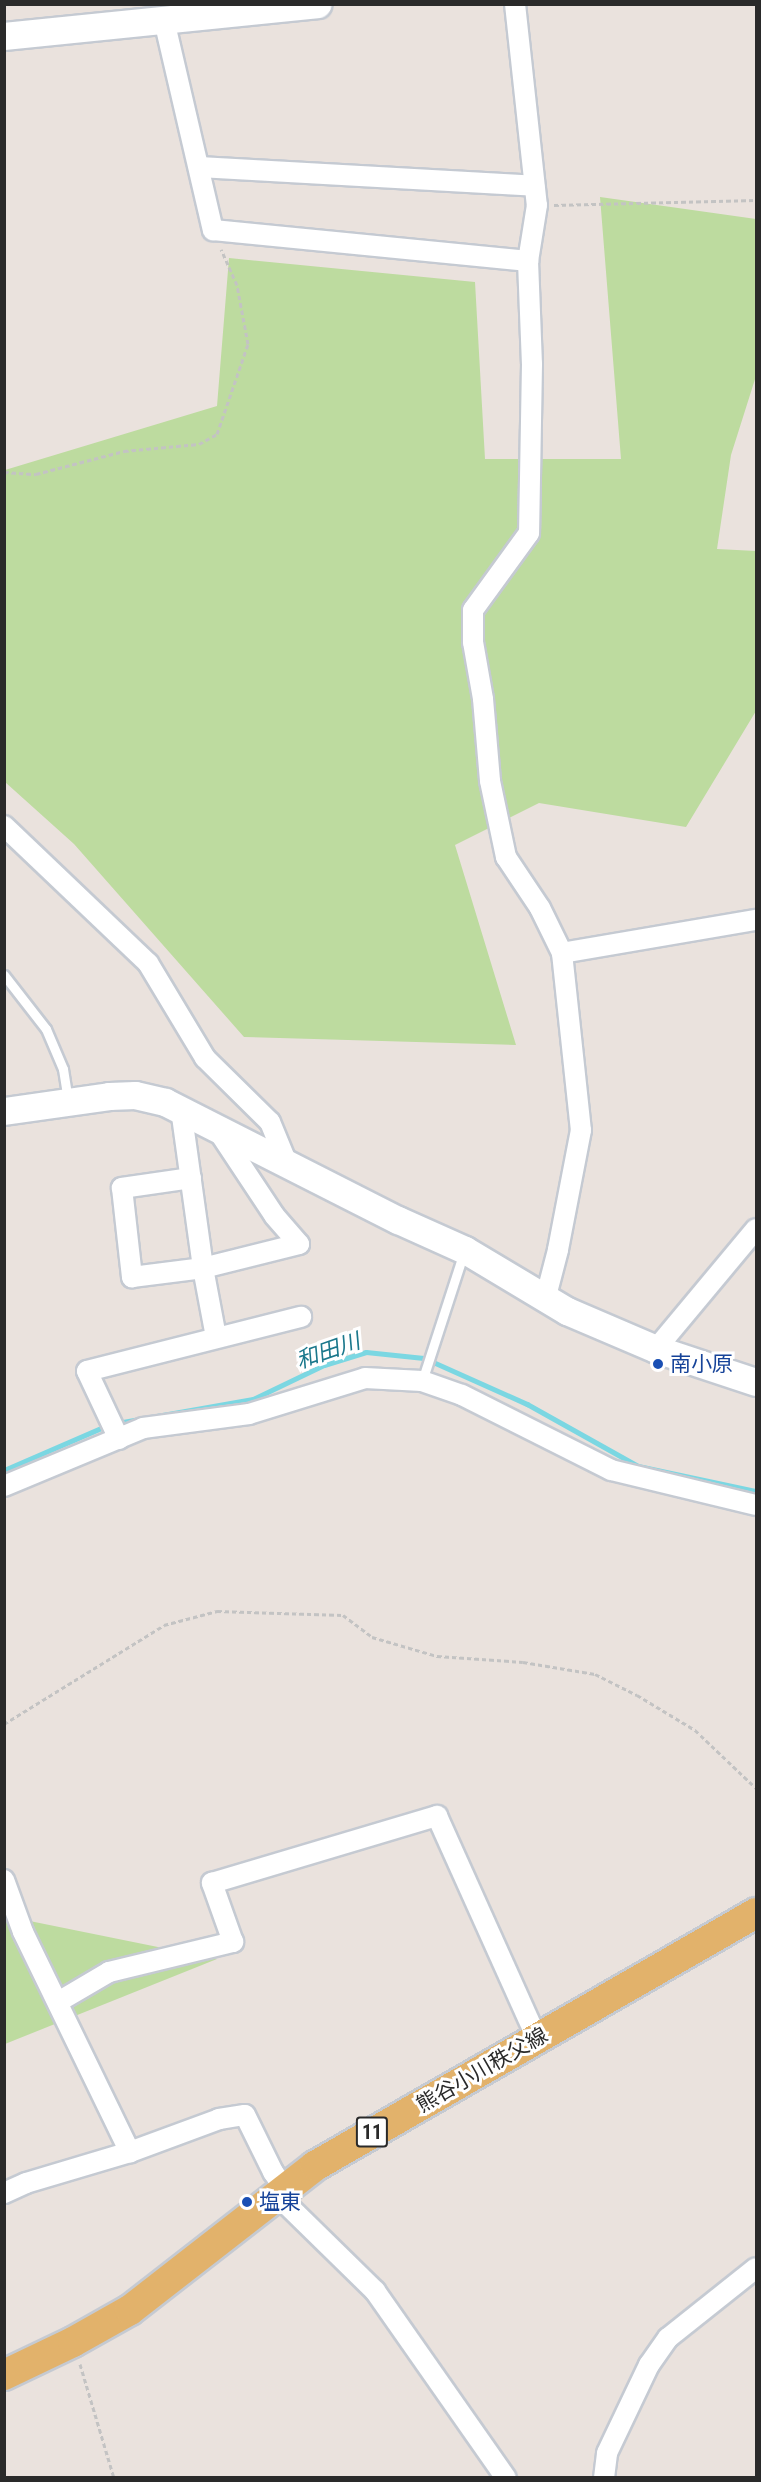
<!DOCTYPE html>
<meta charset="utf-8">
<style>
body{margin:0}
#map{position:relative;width:761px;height:2482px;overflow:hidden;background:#eae2dd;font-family:"Roboto Condensed","Noto Sans JP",sans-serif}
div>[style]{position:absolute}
.green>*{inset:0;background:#bddb9f}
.stream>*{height:5px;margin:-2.5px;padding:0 2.5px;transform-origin:2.5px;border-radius:2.5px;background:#7bd7e2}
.path>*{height:3px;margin-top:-1.5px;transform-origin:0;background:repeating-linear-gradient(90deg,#c3c3c3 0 4.5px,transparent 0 7.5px)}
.roads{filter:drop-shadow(2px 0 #c5cad2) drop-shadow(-2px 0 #c5cad2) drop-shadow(0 2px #c5cad2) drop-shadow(0 -2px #c5cad2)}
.lane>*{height:9px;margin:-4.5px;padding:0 4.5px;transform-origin:4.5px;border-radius:4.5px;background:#fff}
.street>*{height:20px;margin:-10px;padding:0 10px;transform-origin:10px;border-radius:10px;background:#fff}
.secondary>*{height:27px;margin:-13.5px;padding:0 13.5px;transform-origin:13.5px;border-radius:13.5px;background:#fff}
.primary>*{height:30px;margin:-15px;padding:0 15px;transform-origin:15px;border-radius:15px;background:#e2b26b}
.dots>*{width:16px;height:16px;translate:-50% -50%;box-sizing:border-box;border:3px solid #fff;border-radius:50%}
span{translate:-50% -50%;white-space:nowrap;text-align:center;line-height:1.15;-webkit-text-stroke:6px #fff;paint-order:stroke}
.shield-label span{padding:2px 4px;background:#fff;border:2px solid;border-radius:4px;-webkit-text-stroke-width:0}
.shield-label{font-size:20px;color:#2a2a2a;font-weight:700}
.transit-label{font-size:21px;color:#164399}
.left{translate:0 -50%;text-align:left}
.street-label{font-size:21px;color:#2a2a2a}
.water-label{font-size:22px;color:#1b788c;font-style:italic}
.frame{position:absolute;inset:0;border:6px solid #2a2a2a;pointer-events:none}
</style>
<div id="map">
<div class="green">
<div style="clip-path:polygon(600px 197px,756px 219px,756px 376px,731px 455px,717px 549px,756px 551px,756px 711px,686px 827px,539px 803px,455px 845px,516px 1045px,244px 1037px,74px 844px,5px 782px,5px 470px,217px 406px,229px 258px,475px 282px,485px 459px,621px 459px)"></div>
<div style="clip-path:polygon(5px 1916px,217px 1959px,5px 2044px)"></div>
</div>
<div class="stream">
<div style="left:117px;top:1423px;width:138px;rotate:-10deg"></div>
<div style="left:253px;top:1399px;width:79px;rotate:-25.6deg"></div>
<div style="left:324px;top:1365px;width:44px;rotate:-17.2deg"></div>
<div style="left:366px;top:1352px;width:58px;rotate:5.9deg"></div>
<div style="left:424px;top:1358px;width:113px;rotate:24.1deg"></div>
<div style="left:527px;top:1404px;width:127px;rotate:29.2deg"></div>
<div style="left:638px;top:1466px;width:121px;rotate:12deg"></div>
<div style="left:4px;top:1470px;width:113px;rotate:-23.4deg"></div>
</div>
<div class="path">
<div style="left:554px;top:205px;width:202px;rotate:-1.4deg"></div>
<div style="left:4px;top:472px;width:32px;rotate:4deg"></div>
<div style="left:36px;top:474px;width:91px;rotate:-14.6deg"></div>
<div style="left:124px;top:451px;width:75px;rotate:-5.3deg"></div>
<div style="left:199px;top:444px;width:21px;rotate:-29deg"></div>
<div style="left:217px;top:434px;width:95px;rotate:-71deg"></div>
<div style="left:248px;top:344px;width:60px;rotate:-100.6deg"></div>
<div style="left:237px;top:285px;width:39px;rotate:-114deg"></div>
<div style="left:4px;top:1724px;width:188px;rotate:-31.7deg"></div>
<div style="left:164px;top:1625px;width:55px;rotate:-14.8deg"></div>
<div style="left:217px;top:1611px;width:126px;rotate:1.8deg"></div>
<div style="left:343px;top:1615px;width:36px;rotate:37deg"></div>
<div style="left:372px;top:1637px;width:68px;rotate:16.3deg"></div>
<div style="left:437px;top:1656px;width:86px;rotate:4deg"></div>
<div style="left:523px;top:1662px;width:73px;rotate:9.5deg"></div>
<div style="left:595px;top:1674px;width:47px;rotate:26.6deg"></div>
<div style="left:637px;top:1695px;width:68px;rotate:31.1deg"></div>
<div style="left:695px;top:1730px;width:84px;rotate:43.6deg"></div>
<div style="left:80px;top:2364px;width:119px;rotate:73.4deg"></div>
</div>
<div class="roads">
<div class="lane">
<div style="left:4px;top:975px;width:68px;rotate:52.1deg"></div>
<div style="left:46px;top:1029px;width:43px;rotate:67deg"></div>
<div style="left:63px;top:1069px;width:30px;rotate:81deg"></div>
<div style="left:422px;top:1381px;width:136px;rotate:-72deg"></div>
</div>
<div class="street">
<div style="left:515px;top:4px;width:202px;rotate:83.8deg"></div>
<div style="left:537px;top:205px;width:57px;rotate:99.1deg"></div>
<div style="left:528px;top:261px;width:103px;rotate:87.8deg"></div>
<div style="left:532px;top:364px;width:169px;rotate:91deg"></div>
<div style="left:529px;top:533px;width:95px;rotate:126deg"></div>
<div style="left:473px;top:610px;width:32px;rotate:90deg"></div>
<div style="left:473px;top:642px;width:58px;rotate:80deg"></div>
<div style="left:483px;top:699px;width:82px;rotate:85.1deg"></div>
<div style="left:490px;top:781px;width:78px;rotate:78.1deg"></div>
<div style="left:506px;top:857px;width:61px;rotate:56.3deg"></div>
<div style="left:540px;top:908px;width:50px;rotate:63.9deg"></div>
<div style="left:562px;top:953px;width:178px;rotate:83.9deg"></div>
<div style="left:581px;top:1130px;width:122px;rotate:100.9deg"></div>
<div style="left:558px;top:1250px;width:48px;rotate:104.6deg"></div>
<div style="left:164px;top:20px;width:216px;rotate:76.9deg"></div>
<div style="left:213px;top:230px;width:317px;rotate:5.6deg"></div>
<div style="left:199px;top:167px;width:336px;rotate:3.2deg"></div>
<div style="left:4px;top:826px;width:199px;rotate:43.6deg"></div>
<div style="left:148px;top:963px;width:111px;rotate:59deg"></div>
<div style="left:205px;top:1058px;width:91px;rotate:44.6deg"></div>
<div style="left:270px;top:1122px;width:42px;rotate:67.7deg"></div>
<div style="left:562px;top:953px;width:197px;rotate:-9.7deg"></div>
<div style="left:181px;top:1109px;width:161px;rotate:82.1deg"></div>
<div style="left:203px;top:1268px;width:70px;rotate:79.3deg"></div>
<div style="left:191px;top:1178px;width:70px;rotate:171.8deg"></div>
<div style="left:122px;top:1188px;width:90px;rotate:83.6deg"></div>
<div style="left:132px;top:1277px;width:72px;rotate:-7.2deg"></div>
<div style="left:203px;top:1268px;width:99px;rotate:-14deg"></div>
<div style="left:299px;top:1244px;width:38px;rotate:-131deg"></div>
<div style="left:274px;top:1215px;width:103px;rotate:-123.5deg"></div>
<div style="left:656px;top:1349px;width:156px;rotate:-50.2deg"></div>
<div style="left:119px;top:1439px;width:75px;rotate:-115.2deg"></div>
<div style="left:87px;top:1371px;width:221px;rotate:-14.2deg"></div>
<div style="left:4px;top:1486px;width:151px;rotate:-22.6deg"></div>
<div style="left:143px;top:1428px;width:107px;rotate:-7.5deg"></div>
<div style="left:249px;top:1414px;width:121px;rotate:-17.2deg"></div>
<div style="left:365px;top:1378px;width:57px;rotate:3deg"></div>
<div style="left:422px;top:1381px;width:42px;rotate:19.3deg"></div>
<div style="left:462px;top:1395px;width:167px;rotate:26.7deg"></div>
<div style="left:611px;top:1470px;width:149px;rotate:13.6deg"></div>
<div style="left:4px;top:1880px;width:55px;rotate:69.9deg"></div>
<div style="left:23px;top:1932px;width:245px;rotate:64.1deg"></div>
<div style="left:130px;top:2152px;width:95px;rotate:-20.3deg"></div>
<div style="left:219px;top:2119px;width:26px;rotate:-9deg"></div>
<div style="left:245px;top:2115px;width:64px;rotate:63.8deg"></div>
<div style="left:273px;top:2172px;width:19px;rotate:55deg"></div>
<div style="left:58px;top:2002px;width:59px;rotate:-30.5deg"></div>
<div style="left:109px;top:1972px;width:128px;rotate:-13.6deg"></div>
<div style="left:233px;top:1942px;width:63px;rotate:-109.6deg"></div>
<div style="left:212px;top:1883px;width:235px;rotate:-16.6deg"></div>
<div style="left:437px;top:1816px;width:243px;rotate:65.8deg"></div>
<div style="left:4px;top:2193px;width:24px;rotate:-24deg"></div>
<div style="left:26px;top:2183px;width:109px;rotate:-16.6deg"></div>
<div style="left:276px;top:2194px;width:139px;rotate:44.4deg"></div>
<div style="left:375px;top:2291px;width:228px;rotate:55deg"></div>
<div style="left:604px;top:2478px;width:25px;rotate:-83deg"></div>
<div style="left:607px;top:2453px;width:98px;rotate:-64.5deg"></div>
<div style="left:649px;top:2365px;width:33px;rotate:-55deg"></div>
<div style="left:668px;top:2338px;width:112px;rotate:-38.5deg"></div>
</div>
<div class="secondary">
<div style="left:4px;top:36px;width:315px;rotate:-5.8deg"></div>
<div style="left:4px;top:1111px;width:106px;rotate:-8.1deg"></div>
<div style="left:109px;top:1096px;width:26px;rotate:-2deg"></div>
<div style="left:135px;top:1095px;width:31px;rotate:13deg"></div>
<div style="left:165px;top:1102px;width:261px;rotate:26.9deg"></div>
<div style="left:398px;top:1220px;width:73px;rotate:24.1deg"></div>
<div style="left:465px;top:1250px;width:119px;rotate:30.9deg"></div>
<div style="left:567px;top:1311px;width:97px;rotate:23.1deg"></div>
<div style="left:656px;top:1349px;width:105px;rotate:18.3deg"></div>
</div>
<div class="primary">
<div style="left:4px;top:2375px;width:76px;rotate:-25.6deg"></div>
<div style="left:73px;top:2342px;width:65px;rotate:-29.3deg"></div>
<div style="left:130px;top:2310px;width:234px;rotate:-37.9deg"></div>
<div style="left:315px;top:2166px;width:508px;rotate:-29.84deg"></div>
</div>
</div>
<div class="dots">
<div style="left:658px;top:1364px;background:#1a4fb4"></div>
<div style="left:247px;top:2202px;background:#1a4fb4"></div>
</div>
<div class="shield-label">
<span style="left:372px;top:2132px">11</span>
</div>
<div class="transit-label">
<span class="left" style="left:670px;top:1364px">南小原</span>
<span class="left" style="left:259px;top:2202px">塩東</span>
</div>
<div class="street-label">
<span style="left:482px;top:2070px;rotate:-30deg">熊谷小川秩父線</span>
</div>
<div class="water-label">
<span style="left:328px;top:1351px;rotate:-19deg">和田川</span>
</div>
<div class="frame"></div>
</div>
